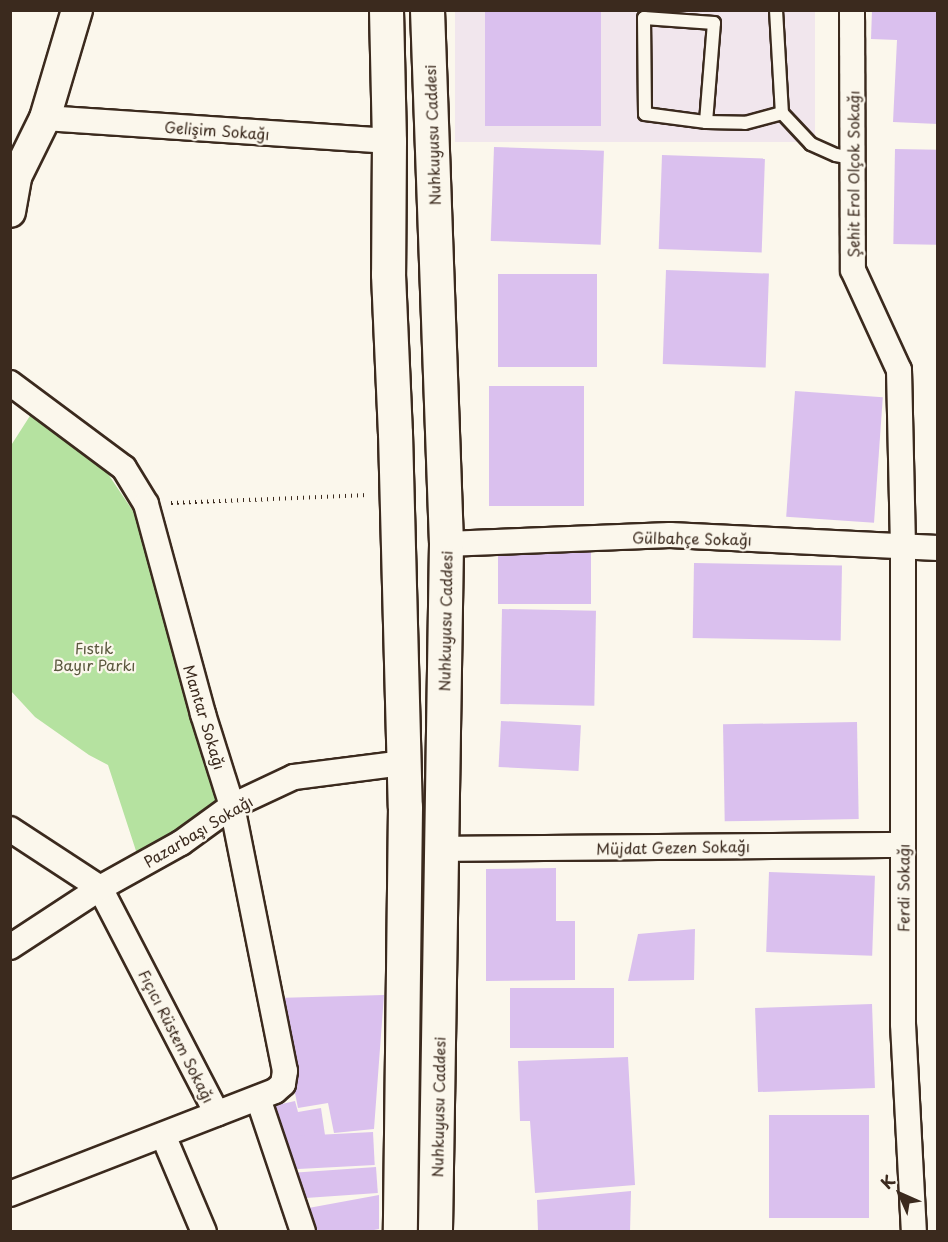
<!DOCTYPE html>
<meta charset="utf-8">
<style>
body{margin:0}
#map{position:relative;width:948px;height:1242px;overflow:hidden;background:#fbf7ec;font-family:"Playpen Sans",sans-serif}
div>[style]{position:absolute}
.built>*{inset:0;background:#f1e6ed;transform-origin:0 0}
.green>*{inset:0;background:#b5e2a0}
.building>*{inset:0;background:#dac0ee;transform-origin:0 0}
.path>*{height:4px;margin-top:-2px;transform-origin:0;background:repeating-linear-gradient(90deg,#3b2a1e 0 1.5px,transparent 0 6px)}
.roads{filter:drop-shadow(2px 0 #3b2a1e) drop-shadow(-2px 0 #3b2a1e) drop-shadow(0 2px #3b2a1e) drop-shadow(0 -2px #3b2a1e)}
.service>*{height:12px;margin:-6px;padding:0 6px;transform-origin:6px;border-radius:6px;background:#fbf7ec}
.minor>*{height:24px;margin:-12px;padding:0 12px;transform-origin:12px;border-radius:12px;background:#fbf7ec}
.tertiary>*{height:30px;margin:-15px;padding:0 15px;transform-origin:15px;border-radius:15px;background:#fbf7ec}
.primary>*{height:33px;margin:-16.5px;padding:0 16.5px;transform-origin:16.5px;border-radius:16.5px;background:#fbf7ec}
span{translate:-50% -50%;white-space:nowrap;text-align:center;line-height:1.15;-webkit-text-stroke:4.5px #fbf7ec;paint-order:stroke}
.street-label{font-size:15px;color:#3b2a1e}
.park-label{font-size:15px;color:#5a583e}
.frame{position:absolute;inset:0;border:12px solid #3b2a1e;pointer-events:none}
.north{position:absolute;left:870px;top:1164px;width:60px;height:60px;-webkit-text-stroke:4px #fbf7ec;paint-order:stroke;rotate:315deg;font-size:16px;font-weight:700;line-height:24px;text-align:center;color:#3b2a1e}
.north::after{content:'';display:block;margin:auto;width:21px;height:27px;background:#3b2a1e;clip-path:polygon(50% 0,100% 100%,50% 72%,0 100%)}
</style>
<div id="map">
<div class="built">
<div style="left:455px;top:11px;width:360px;height:131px"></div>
</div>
<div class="green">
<div style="clip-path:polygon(35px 408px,100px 462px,141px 523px,232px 800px,138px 857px,108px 765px,89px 755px,35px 717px,11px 691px,10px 447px)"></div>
</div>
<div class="building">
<div style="left:485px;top:10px;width:116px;height:116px"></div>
<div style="clip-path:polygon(872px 10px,938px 10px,938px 124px,893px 122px,897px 40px,871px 39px)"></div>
<div style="left:494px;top:147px;width:110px;height:94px;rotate:2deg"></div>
<div style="left:895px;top:149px;width:43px;height:95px;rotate:1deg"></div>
<div style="left:662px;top:155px;width:103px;height:94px;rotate:2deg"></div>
<div style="left:666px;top:270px;width:103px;height:94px;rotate:2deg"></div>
<div style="left:597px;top:274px;width:93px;height:99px;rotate:90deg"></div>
<div style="left:489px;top:386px;width:95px;height:120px"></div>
<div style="left:795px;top:391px;width:88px;height:126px;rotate:4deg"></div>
<div style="left:498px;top:547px;width:93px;height:57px"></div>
<div style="left:694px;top:563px;width:148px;height:75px;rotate:1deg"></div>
<div style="left:502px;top:609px;width:94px;height:95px;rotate:1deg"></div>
<div style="left:501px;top:721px;width:80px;height:46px;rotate:3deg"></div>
<div style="left:857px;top:722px;width:97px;height:134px;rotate:89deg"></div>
<div style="clip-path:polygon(556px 868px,556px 921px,575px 921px,575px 980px,486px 981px,486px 869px)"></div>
<div style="left:769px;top:872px;width:106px;height:80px;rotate:2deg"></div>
<div style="clip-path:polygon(695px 929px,694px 980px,628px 981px,638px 934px)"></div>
<div style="left:510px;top:988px;width:104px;height:60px"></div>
<div style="clip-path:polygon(384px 995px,374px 1129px,334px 1133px,328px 1103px,298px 1108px,276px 998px)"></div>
<div style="left:872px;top:1004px;width:84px;height:117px;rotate:88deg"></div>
<div style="clip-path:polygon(628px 1057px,635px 1185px,535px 1193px,530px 1121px,520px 1121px,518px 1061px)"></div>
<div style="clip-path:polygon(295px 1101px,298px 1112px,321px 1108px,325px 1135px,283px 1144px,273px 1106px)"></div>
<div style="left:769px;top:1115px;width:100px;height:103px"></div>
<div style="left:373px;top:1132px;width:33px;height:91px;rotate:87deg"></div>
<div style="left:376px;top:1167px;width:26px;height:83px;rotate:86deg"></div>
<div style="clip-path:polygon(631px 1191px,630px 1232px,538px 1232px,537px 1200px)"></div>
<div style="clip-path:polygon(379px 1195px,379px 1229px,364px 1232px,312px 1232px,303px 1209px)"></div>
</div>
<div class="path">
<div style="left:171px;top:503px;width:197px;rotate:-2.3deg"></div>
</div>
<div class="roads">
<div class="service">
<div style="left:776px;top:10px;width:103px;rotate:86.7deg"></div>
<div style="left:782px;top:113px;width:42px;rotate:46.9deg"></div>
<div style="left:811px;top:144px;width:27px;rotate:24deg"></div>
<div style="left:836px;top:155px;width:16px;rotate:11deg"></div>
<div style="left:706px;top:122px;width:99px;rotate:-85.4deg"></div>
<div style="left:714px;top:23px;width:70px;rotate:-175.9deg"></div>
<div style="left:644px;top:18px;width:96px;rotate:89.4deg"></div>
<div style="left:645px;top:114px;width:62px;rotate:7.5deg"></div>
<div style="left:706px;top:122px;width:39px;rotate:1deg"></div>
<div style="left:745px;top:123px;width:38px;rotate:-15deg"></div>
</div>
<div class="minor">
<div style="left:852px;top:10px;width:260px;rotate:89.8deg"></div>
<div style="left:853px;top:270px;width:110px;rotate:65.3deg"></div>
<div style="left:899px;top:370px;width:174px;rotate:88.7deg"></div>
<div style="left:903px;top:544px;width:480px;rotate:90deg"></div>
<div style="left:903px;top:1024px;width:208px;rotate:87deg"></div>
<div style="left:45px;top:118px;width:345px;rotate:3.8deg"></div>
<div style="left:10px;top:383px;width:142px;rotate:36.7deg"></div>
<div style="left:124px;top:468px;width:42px;rotate:58.6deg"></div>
<div style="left:146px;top:504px;width:218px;rotate:74.8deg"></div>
<div style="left:203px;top:714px;width:96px;rotate:72.5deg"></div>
<div style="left:232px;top:806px;width:270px;rotate:78.7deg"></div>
<div style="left:285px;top:1071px;width:13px;rotate:99deg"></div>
<div style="left:283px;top:1084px;width:11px;rotate:139deg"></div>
<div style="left:275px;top:1091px;width:284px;rotate:158.8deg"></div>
<div style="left:446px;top:544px;width:224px;rotate:-2.3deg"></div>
<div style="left:670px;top:535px;width:268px;rotate:2.8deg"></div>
<div style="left:10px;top:829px;width:108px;rotate:33.2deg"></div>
<div style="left:100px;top:888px;width:254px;rotate:62.6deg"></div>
<div style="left:442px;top:849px;width:461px;rotate:-0.5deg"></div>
<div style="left:10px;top:947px;width:108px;rotate:-33.2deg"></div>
<div style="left:100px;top:888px;width:93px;rotate:-29.1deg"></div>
<div style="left:181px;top:843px;width:63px;rotate:-36deg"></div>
<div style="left:232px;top:806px;width:68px;rotate:-25.1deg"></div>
<div style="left:294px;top:777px;width:111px;rotate:-7.3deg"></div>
<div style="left:258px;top:1098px;width:141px;rotate:71.4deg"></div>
<div style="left:163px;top:1135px;width:105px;rotate:67.1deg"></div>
</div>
<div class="tertiary">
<div style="left:10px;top:212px;width:36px;rotate:-80deg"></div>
<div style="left:16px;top:177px;width:66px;rotate:-63.8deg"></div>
<div style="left:45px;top:118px;width:113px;rotate:-73.5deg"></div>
</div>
<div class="primary">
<div style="left:386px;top:10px;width:131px;rotate:88.7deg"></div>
<div style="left:389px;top:141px;width:133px;rotate:90.4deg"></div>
<div style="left:388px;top:274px;width:159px;rotate:87.5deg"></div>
<div style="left:395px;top:433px;width:374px;rotate:88.5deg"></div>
<div style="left:405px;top:807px;width:425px;rotate:90.7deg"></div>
<div style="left:427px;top:10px;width:534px;rotate:87.96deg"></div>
<div style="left:446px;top:544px;width:688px;rotate:90.92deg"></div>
</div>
</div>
<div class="street-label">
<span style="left:217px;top:130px;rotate:4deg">Gelişim Sokağı</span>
<span style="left:432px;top:135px;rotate:-92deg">Nuhkuyusu Caddesi</span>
<span style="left:853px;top:174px;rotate:-90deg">Şehit Erol Olçok Sokağı</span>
<span style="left:692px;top:538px;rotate:1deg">Gülbahçe Sokağı</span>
<span style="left:445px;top:621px;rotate:-89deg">Nuhkuyusu Caddesi</span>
<span style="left:205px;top:717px;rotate:73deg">Mantar Sokağı</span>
<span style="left:198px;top:831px;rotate:-31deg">Pazarbaşı Sokağı</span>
<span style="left:673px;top:847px;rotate:-1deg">Müjdat Gezen Sokağı</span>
<span style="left:903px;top:888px;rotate:-90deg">Ferdi Sokağı</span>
<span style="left:177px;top:1036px;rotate:63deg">Fıçıcı Rüstem Sokağı</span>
<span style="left:438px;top:1107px;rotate:-89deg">Nuhkuyusu Caddesi</span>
</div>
<div class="park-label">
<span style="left:94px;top:656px">Fıstık<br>Bayır Parkı</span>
</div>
<div class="frame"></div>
<div class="north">K</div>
</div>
